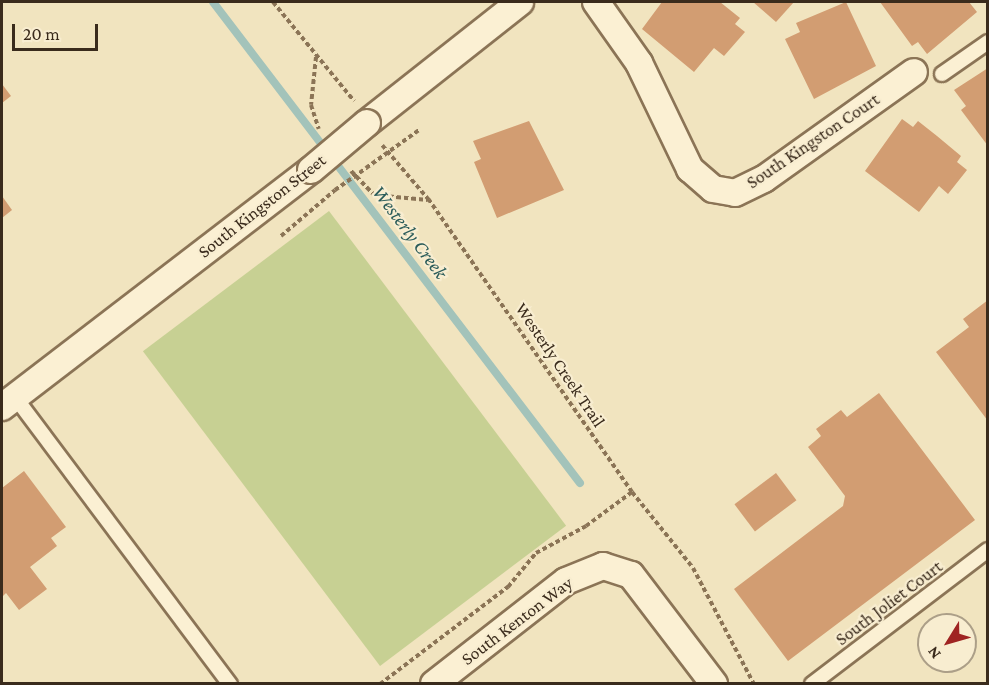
<!DOCTYPE html>
<style>
body{margin:0}
#map{position:relative;width:989px;height:685px;overflow:hidden;background:#f1e4bf;font-family:"Crimson Pro",serif}
div>[style]{position:absolute}
.green>*{inset:0;background:#c7d093;transform-origin:0 0}
.stream>*{height:8px;margin:-4px;padding:0 4px;transform-origin:4px;border-radius:4px;background:#a3c3ba}
.building>*{inset:0;background:#d29d72;transform-origin:0 0}
.path>*{height:4px;margin-top:-2px;transform-origin:0;background:repeating-linear-gradient(90deg,#8b7456 0 4.5px,transparent 0 7.5px)}
.roads{filter:drop-shadow(2px 0 #8b7456) drop-shadow(-2px 0 #8b7456) drop-shadow(0 2px #8b7456) drop-shadow(0 -2px #8b7456)}
.service>*{height:14px;margin:-7px;padding:0 7px;transform-origin:7px;border-radius:7px;background:#fbf0d3}
.minor>*{height:26px;margin:-13px;padding:0 13px;transform-origin:13px;border-radius:13px;background:#fbf0d3}
.path-bridge>*{height:4px;margin-top:-2px;transform-origin:0;background:repeating-linear-gradient(90deg,#8b7456 0 4.5px,transparent 0 7.5px)}
.bridges{filter:drop-shadow(2px 0 #8b7456) drop-shadow(-2px 0 #8b7456) drop-shadow(0 2px #8b7456) drop-shadow(0 -2px #8b7456)}
.minor-bridge>*{height:26px;margin:-13px;padding:0 13px;transform-origin:13px;border-radius:13px;background:#fbf0d3}
span{translate:-50% -50%;white-space:nowrap;text-align:center;line-height:1.15;-webkit-text-stroke:4.5px #f8edd0;paint-order:stroke}
.street-label{font-size:18px;color:#3a2b1c}
.water-label{font-size:20px;color:#2a5b59;font-style:italic}
.frame{position:absolute;inset:0;border:3px solid #3a2b1c;pointer-events:none}
.north{position:absolute;left:917px;top:613px;width:60px;height:60px;box-sizing:border-box;background:#f8edd0;border:2px solid #ac9f88;border-radius:50%;rotate:233deg;font-size:16px;font-weight:700;line-height:24px;text-align:center;color:#3a2b1c}
.north::after{content:'';display:block;margin:auto;width:21px;height:27px;background:#9f2422;clip-path:polygon(50% 0,100% 100%,50% 72%,0 100%)}
.scale{position:absolute;left:12px;top:24px;width:86px;height:27px;box-sizing:border-box;border:3px solid #3a2b1c;border-top:0;padding-left:8px;font-size:18px;line-height:21px;white-space:nowrap;color:#3a2b1c;-webkit-text-stroke:4px #f8edd0;paint-order:stroke}
</style>
<div id="map">
<div class="green">
<div style="left:329px;top:211px;width:394px;height:233px;rotate:53deg"></div>
</div>
<div class="stream">
<div style="left:213px;top:2px;width:605px;rotate:52.66deg"></div>
</div>
<div class="building">
<div style="clip-path:polygon(662px 2px,720px 2px,740px 18px,735px 24px,745px 32px,724px 56px,714px 48px,694px 72px,642px 29px)"></div>
<div style="clip-path:polygon(753px 2px,794px 2px,776px 22px)"></div>
<div style="clip-path:polygon(846px 2px,876px 66px,814px 99px,785px 39px,800px 32px,796px 23px)"></div>
<div style="clip-path:polygon(880px 2px,969px 2px,977px 12px,927px 54px,918px 42px,912px 46px)"></div>
<div style="clip-path:polygon(988px 68px,988px 146px,961px 110px,966px 106px,954px 90px)"></div>
<div style="clip-path:polygon(2px 84px,11px 96px,2px 103px)"></div>
<div style="clip-path:polygon(902px 119px,913px 127px,918px 121px,937px 136px,961px 156px,957px 162px,967px 170px,948px 194px,939px 186px,919px 212px,865px 171px)"></div>
<div style="clip-path:polygon(529px 121px,564px 190px,497px 218px,474px 162px,481px 159px,473px 141px)"></div>
<div style="clip-path:polygon(2px 196px,12px 210px,2px 218px)"></div>
<div style="clip-path:polygon(988px 300px,988px 421px,936px 352px,969px 327px,963px 319px)"></div>
<div style="clip-path:polygon(879px 393px,975px 520px,788px 661px,734px 589px,843px 506px,845px 496px,808px 447px,821px 436px,816px 429px,841px 410px,847px 417px)"></div>
<div style="clip-path:polygon(24px 471px,66px 527px,51px 538px,57px 546px,30px 567px,47px 589px,19px 610px,6px 593px,2px 597px,2px 488px)"></div>
<div style="left:776px;top:473px;width:34px;height:52px;rotate:53deg"></div>
</div>
<div class="path">
<div style="left:273px;top:2px;width:128px;rotate:50.7deg"></div>
<div style="left:316px;top:57px;width:48px;rotate:95.9deg"></div>
<div style="left:311px;top:105px;width:25px;rotate:72deg"></div>
<div style="left:366px;top:168px;width:65px;rotate:-35.6deg"></div>
<div style="left:351px;top:171px;width:33px;rotate:46deg"></div>
<div style="left:374px;top:195px;width:54px;rotate:5.3deg"></div>
<div style="left:281px;top:236px;width:71px;rotate:-40.4deg"></div>
<div style="left:632px;top:492px;width:97px;rotate:51.2deg"></div>
<div style="left:693px;top:568px;width:131px;rotate:62.3deg"></div>
<div style="left:380px;top:684px;width:161px;rotate:-37.2deg"></div>
<div style="left:508px;top:587px;width:44px;rotate:-50.5deg"></div>
<div style="left:536px;top:553px;width:57px;rotate:-28.4deg"></div>
<div style="left:586px;top:526px;width:57px;rotate:-36.5deg"></div>
<div style="left:632px;top:492px;width:356px;rotate:-124.8deg"></div>
<div style="left:429px;top:200px;width:72px;rotate:-130.5deg"></div>
</div>
<div class="roads">
<div class="service">
<div style="left:942px;top:74px;width:56px;rotate:-34.8deg"></div>
<div style="left:15px;top:397px;width:359px;rotate:53.2deg"></div>
<div style="left:812px;top:684px;width:221px;rotate:-37.3deg"></div>
</div>
<div class="minor">
<div style="left:596px;top:2px;width:75px;rotate:54.8deg"></div>
<div style="left:639px;top:63px;width:118px;rotate:64.3deg"></div>
<div style="left:690px;top:169px;width:30px;rotate:41deg"></div>
<div style="left:713px;top:189px;width:22px;rotate:10deg"></div>
<div style="left:735px;top:193px;width:32px;rotate:-26deg"></div>
<div style="left:764px;top:179px;width:184px;rotate:-35.5deg"></div>
<div style="left:367px;top:123px;width:195px;rotate:-38.3deg"></div>
<div style="left:2px;top:407px;width:389px;rotate:-37.5deg"></div>
<div style="left:434px;top:684px;width:167px;rotate:-38deg"></div>
<div style="left:566px;top:581px;width:40px;rotate:-22deg"></div>
<div style="left:603px;top:566px;width:29px;rotate:18deg"></div>
<div style="left:631px;top:575px;width:137px;rotate:52.7deg"></div>
</div>
</div>
<div class="path-bridge">
<div style="left:335px;top:190px;width:38px;rotate:-35deg"></div>
</div>
<div class="bridges">
<div class="minor-bridge">
<div style="left:311px;top:170px;width:73px;rotate:-40deg"></div>
</div>
</div>
<div class="street-label">
<span style="left:813px;top:141px;rotate:-34deg">South Kingston Court</span>
<span style="left:262px;top:206px;rotate:-38deg">South Kingston Street</span>
<span style="left:560px;top:365px;rotate:56deg">Westerly Creek Trail</span>
<span style="left:889px;top:603px;rotate:-37deg">South Joliet Court</span>
<span style="left:517px;top:621px;rotate:-37deg">South Kenton Way</span>
</div>
<div class="water-label">
<span style="left:410px;top:232px;rotate:53deg">Westerly Creek</span>
</div>
<div class="frame"></div>
<div class="north">N</div>
<div class="scale">20 m</div>
</div>
